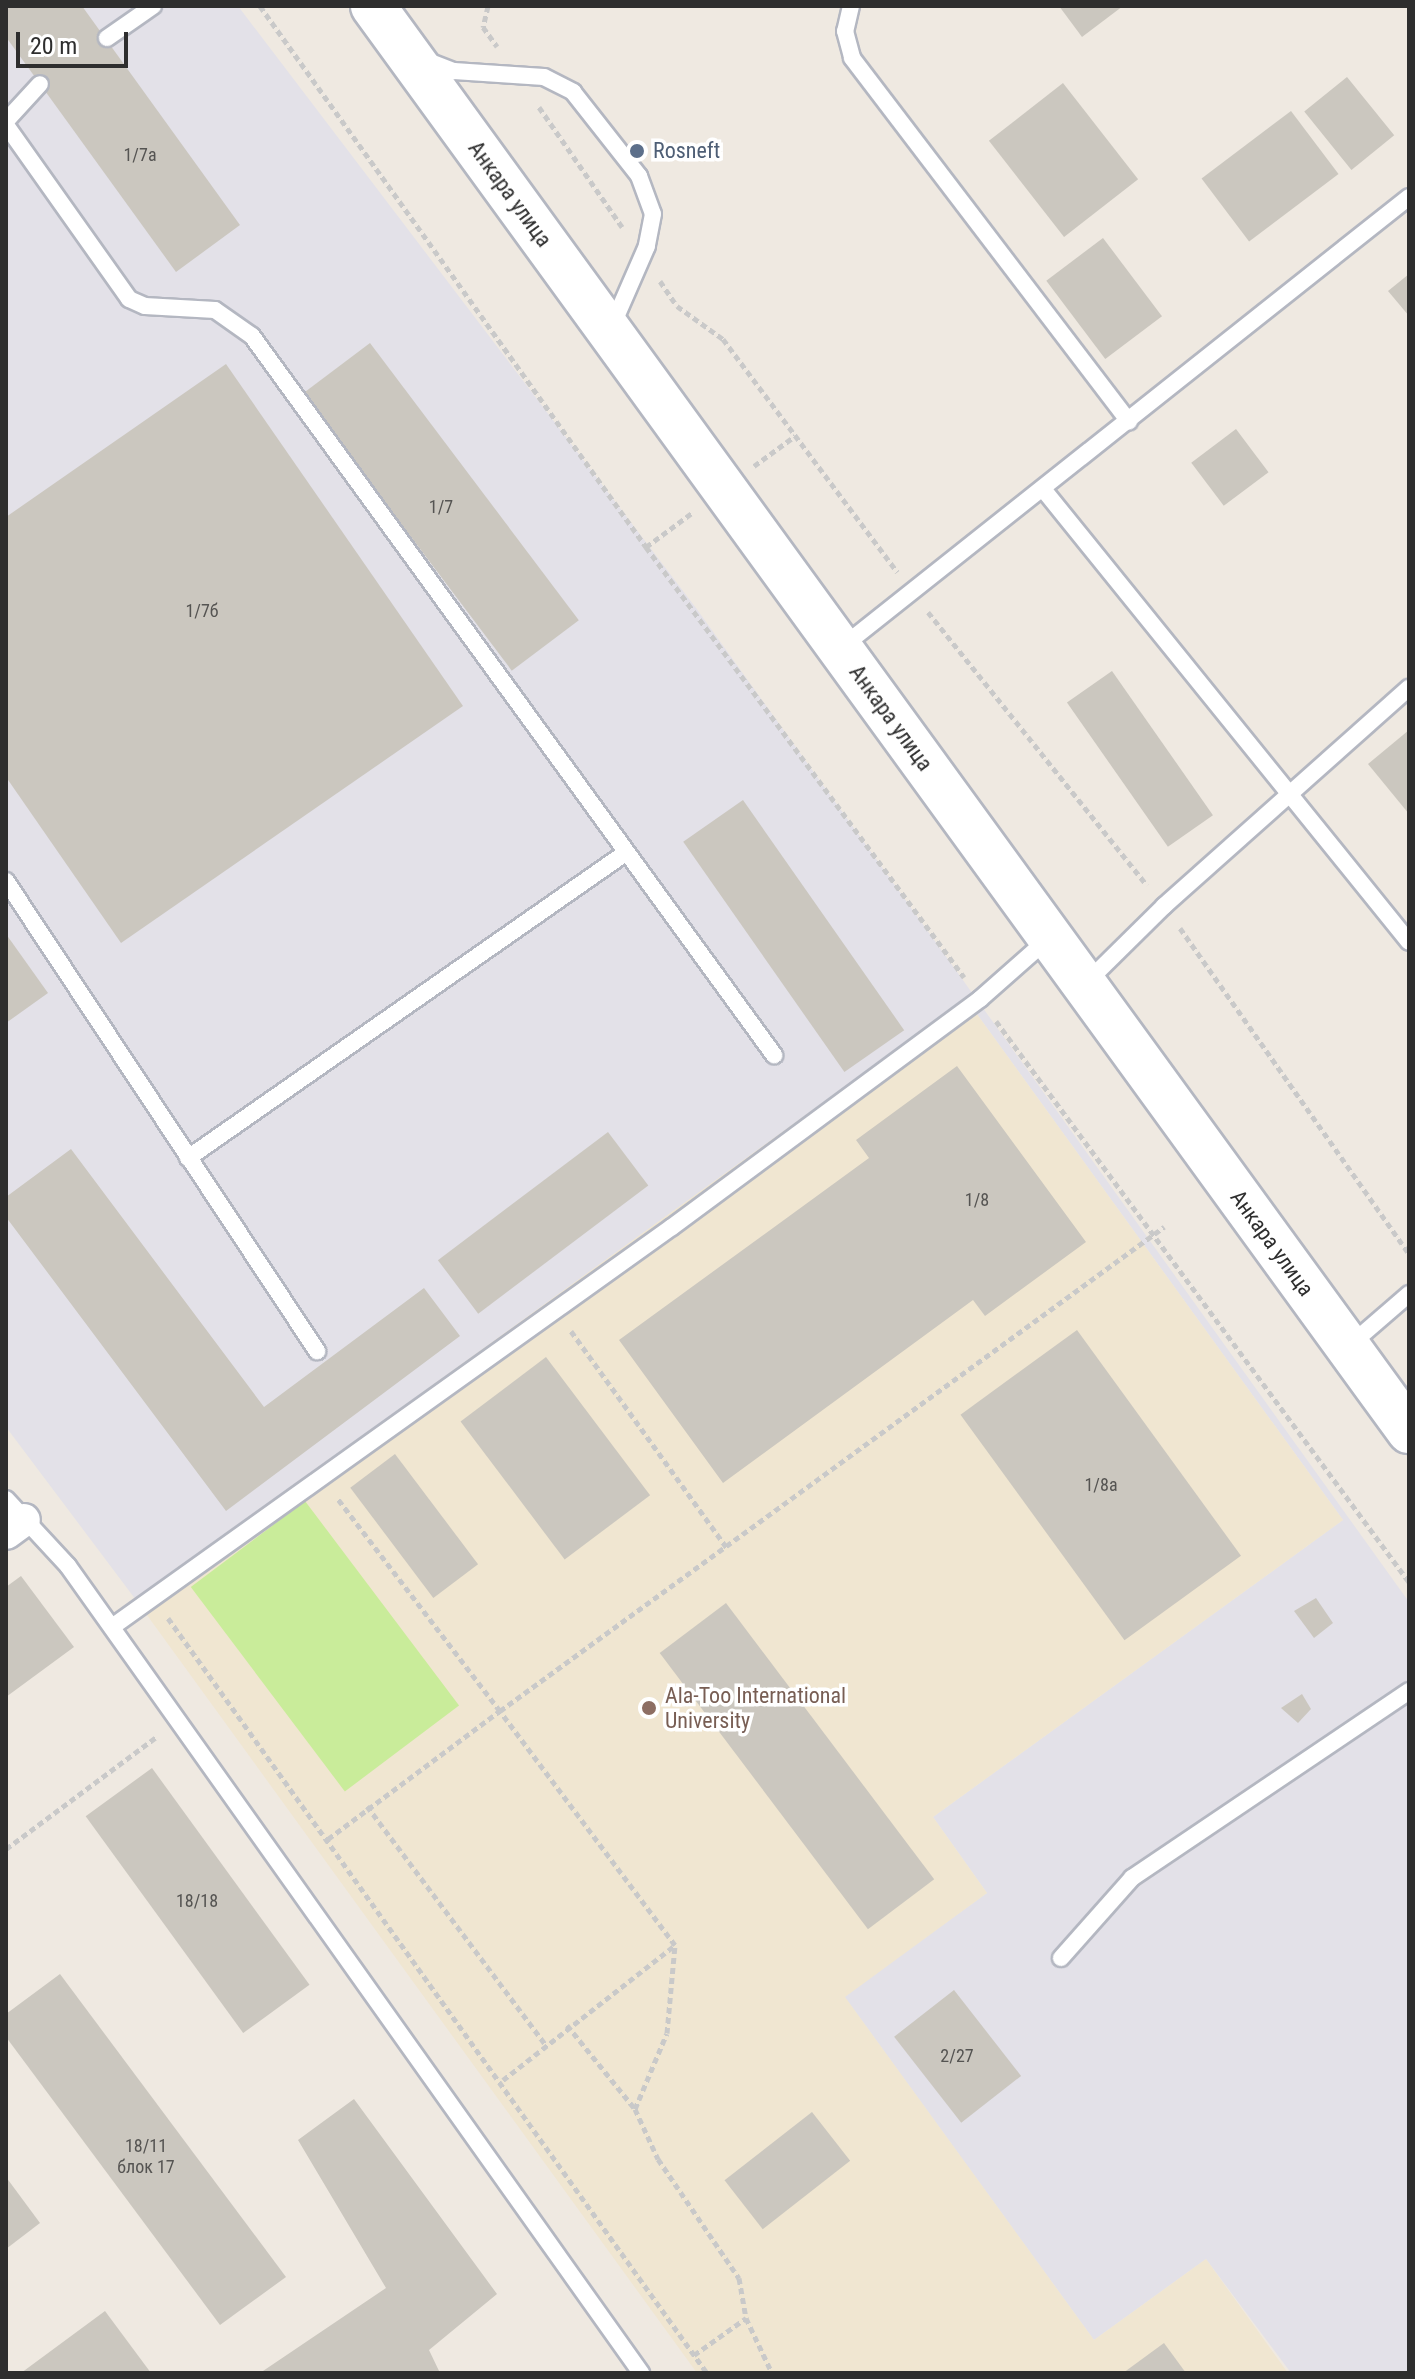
<!DOCTYPE html>
<meta charset="utf-8">
<style>
body{margin:0}
#map{position:relative;width:1415px;height:2379px;overflow:hidden;background:#efe9e1;font-family:"Roboto Condensed",sans-serif}
div>[style]{position:absolute}
.industrial>*{inset:0;background:#e3e1e8}
.education>*{inset:0;background:#f0e6d1}
.pitch>*{inset:0;background:#c9ec9a;transform-origin:0 0}
.building>*{inset:0;background:#cbc7bf;transform-origin:0 0}
.path>*{height:5px;margin-top:-2.5px;transform-origin:0;background:repeating-linear-gradient(90deg,#c9c9c9 0 6px,transparent 0 10px)}
.roads{filter:drop-shadow(2px 0 #b4b7c1) drop-shadow(-2px 0 #b4b7c1) drop-shadow(0 2px #b4b7c1) drop-shadow(0 -2px #b4b7c1)}
.lane>*{height:16px;margin:-8px;padding:0 8px;transform-origin:8px;border-radius:8px;background:#fff}
.street>*{height:32px;margin:-16px;padding:0 16px;transform-origin:16px;border-radius:16px;background:#fff}
.secondary>*{height:44px;margin:-22px;padding:0 22px;transform-origin:22px;border-radius:22px;background:#fff}
.dots>*{width:22px;height:22px;translate:-50% -50%;box-sizing:border-box;border:4px solid #fff;border-radius:50%}
span{translate:-50% -50%;white-space:nowrap;text-align:center;line-height:1.15;-webkit-text-stroke:7px #fff;paint-order:stroke}
.number-label{font-size:18px;color:#555452}
.number-label span{-webkit-text-stroke-width:0}
.service-label{font-size:22px;color:#4e5e75}
.left{translate:0 -50%;text-align:left}
.street-label{font-size:22px;color:#2e2e2e}
.education-label{font-size:22px;color:#785e54}
.frame{position:absolute;inset:0;border:8px solid #2e2e2e;pointer-events:none}
.scale{position:absolute;left:16px;top:32px;width:112px;height:36px;box-sizing:border-box;border:4px solid #2e2e2e;border-top:0;padding-left:10px;font-size:24px;line-height:28px;white-space:nowrap;color:#2e2e2e;-webkit-text-stroke:6px #fff;paint-order:stroke}
</style>
<div id="map">
<div class="industrial">
<div style="clip-path:polygon(6px 6px,238px 6px,696px 608px,1409px 1602px,1409px 2373px,1291px 2373px,1206px 2259px,1094px 2340px,844px 1996px,987px 1893px,933px 1817px,1343px 1520px,966px 999px,136px 1600px,6px 1427px)"></div>
</div>
<div class="education">
<div style="clip-path:polygon(966px 999px,1343px 1520px,933px 1817px,987px 1893px,845px 1997px,1094px 2340px,1206px 2259px,1288px 2373px,697px 2373px,136px 1600px)"></div>
</div>
<div class="pitch">
<div style="left:305px;top:1501px;width:256px;height:143px;rotate:53deg"></div>
</div>
<div class="building">
<div style="clip-path:polygon(6px 6px,82px 6px,240px 225px,176px 272px,6px 37px)"></div>
<div style="clip-path:polygon(1059px 6px,1123px 6px,1082px 37px)"></div>
<div style="left:1347px;top:77px;width:75px;height:55px;rotate:51deg"></div>
<div style="left:1063px;top:83px;width:122px;height:94px;rotate:52deg"></div>
<div style="left:1291px;top:111px;width:79px;height:112px;rotate:53deg"></div>
<div style="left:1103px;top:238px;width:98px;height:71px;rotate:53deg"></div>
<div style="clip-path:polygon(1409px 274px,1409px 316px,1388px 291px)"></div>
<div style="left:370px;top:343px;width:347px;height:84px;rotate:53deg"></div>
<div style="clip-path:polygon(226px 364px,463px 706px,121px 943px,6px 777px,6px 517px)"></div>
<div style="left:1236px;top:429px;width:54px;height:56px;rotate:53deg"></div>
<div style="left:1112px;top:671px;width:176px;height:55px;rotate:55deg"></div>
<div style="clip-path:polygon(1409px 730px,1409px 814px,1368px 764px)"></div>
<div style="left:743px;top:800px;width:281px;height:73px;rotate:55deg"></div>
<div style="clip-path:polygon(6px 934px,48px 993px,6px 1023px)"></div>
<div style="clip-path:polygon(957px 1066px,1086px 1242px,985px 1316px,973px 1300px,723px 1483px,619px 1340px,869px 1158px,856px 1140px)"></div>
<div style="left:608px;top:1132px;width:67px;height:213px;rotate:53deg"></div>
<div style="clip-path:polygon(71px 1149px,264px 1407px,424px 1288px,460px 1336px,226px 1511px,6px 1217px,6px 1197px)"></div>
<div style="left:1077px;top:1330px;width:279px;height:144px;rotate:54deg"></div>
<div style="left:546px;top:1357px;width:173px;height:107px;rotate:53deg"></div>
<div style="left:395px;top:1454px;width:138px;height:56px;rotate:53deg"></div>
<div style="clip-path:polygon(21px 1576px,74px 1647px,6px 1697px,6px 1587px)"></div>
<div style="clip-path:polygon(1316px 1598px,1333px 1623px,1314px 1638px,1294px 1611px)"></div>
<div style="left:726px;top:1603px;width:346px;height:83px;rotate:53deg"></div>
<div style="clip-path:polygon(1302px 1694px,1311px 1709px,1298px 1723px,1281px 1708px)"></div>
<div style="left:152px;top:1768px;width:268px;height:82px;rotate:54deg"></div>
<div style="clip-path:polygon(60px 1974px,286px 2277px,220px 2325px,6px 2037px,6px 2014px)"></div>
<div style="left:954px;top:1990px;width:109px;height:76px;rotate:52deg"></div>
<div style="clip-path:polygon(354px 2099px,497px 2294px,429px 2350px,440px 2373px,260px 2373px,386px 2288px,298px 2140px)"></div>
<div style="left:812px;top:2112px;width:62px;height:111px;rotate:52deg"></div>
<div style="clip-path:polygon(6px 2177px,40px 2223px,6px 2249px)"></div>
<div style="clip-path:polygon(105px 2311px,151px 2373px,21px 2373px)"></div>
<div style="clip-path:polygon(1164px 2343px,1186px 2373px,1123px 2373px)"></div>
</div>
<div class="path">
<div style="left:260px;top:6px;width:665px;rotate:54.49deg"></div>
<div style="left:646px;top:547px;width:535px;rotate:53.52deg"></div>
<div style="left:488px;top:6px;width:22px;rotate:103deg"></div>
<div style="left:483px;top:27px;width:24px;rotate:54deg"></div>
<div style="left:539px;top:107px;width:146px;rotate:55.3deg"></div>
<div style="left:660px;top:281px;width:30px;rotate:56deg"></div>
<div style="left:677px;top:306px;width:57px;rotate:35.7deg"></div>
<div style="left:723px;top:339px;width:291px;rotate:53.2deg"></div>
<div style="left:754px;top:466px;width:51px;rotate:-36.2deg"></div>
<div style="left:646px;top:547px;width:57px;rotate:-36.5deg"></div>
<div style="left:928px;top:612px;width:350px;rotate:51.3deg"></div>
<div style="left:1180px;top:928px;width:398px;rotate:54.9deg"></div>
<div style="left:996px;top:1021px;width:697px;rotate:53.64deg"></div>
<div style="left:571px;top:1331px;width:267px;rotate:54.3deg"></div>
<div style="left:168px;top:1618px;width:928px;rotate:54.48deg"></div>
<div style="left:367px;top:1806px;width:297px;rotate:53.2deg"></div>
<div style="left:328px;top:1839px;width:214px;rotate:-36.7deg"></div>
<div style="left:500px;top:1711px;width:268px;rotate:-127.4deg"></div>
<div style="left:6px;top:1849px;width:187px;rotate:-36.7deg"></div>
<div style="left:567px;top:2025px;width:108px;rotate:51deg"></div>
<div style="left:635px;top:2109px;width:55px;rotate:65.3deg"></div>
<div style="left:658px;top:2159px;width:144px;rotate:55.8deg"></div>
<div style="left:739px;top:2278px;width:41px;rotate:80.1deg"></div>
<div style="left:746px;top:2318px;width:61px;rotate:64.7deg"></div>
<div style="left:503px;top:2080px;width:219px;rotate:-38.1deg"></div>
<div style="left:635px;top:2109px;width:82px;rotate:-67.2deg"></div>
<div style="left:667px;top:2033px;width:88px;rotate:-84.8deg"></div>
<div style="left:675px;top:1945px;width:292px;rotate:-126.8deg"></div>
<div style="left:500px;top:1711px;width:822px;rotate:-36.09deg"></div>
<div style="left:694px;top:2355px;width:64px;rotate:-35.4deg"></div>
</div>
<div class="roads">
<div class="lane">
<div style="left:851px;top:6px;width:26px;rotate:103deg"></div>
<div style="left:845px;top:31px;width:28px;rotate:75deg"></div>
<div style="left:852px;top:58px;width:457px;rotate:52.7deg"></div>
<div style="left:107px;top:38px;width:56px;rotate:-34.8deg"></div>
<div style="left:425px;top:60px;width:31px;rotate:21deg"></div>
<div style="left:454px;top:71px;width:90px;rotate:3.8deg"></div>
<div style="left:544px;top:77px;width:33px;rotate:27deg"></div>
<div style="left:573px;top:92px;width:107px;rotate:51.8deg"></div>
<div style="left:639px;top:176px;width:40px;rotate:69.8deg"></div>
<div style="left:653px;top:214px;width:33px;rotate:101deg"></div>
<div style="left:647px;top:246px;width:87px;rotate:113.6deg"></div>
<div style="left:6px;top:121px;width:50px;rotate:-47.4deg"></div>
<div style="left:6px;top:125px;width:213px;rotate:54.7deg"></div>
<div style="left:129px;top:299px;width:17px;rotate:24deg"></div>
<div style="left:145px;top:306px;width:70px;rotate:3.3deg"></div>
<div style="left:215px;top:310px;width:45px;rotate:35.1deg"></div>
<div style="left:252px;top:336px;width:889px;rotate:54.02deg"></div>
<div style="left:1043px;top:489px;width:582px;rotate:51.06deg"></div>
<div style="left:842px;top:647px;width:724px;rotate:-38.44deg"></div>
<div style="left:6px;top:881px;width:564px;rotate:56.51deg"></div>
<div style="left:1086px;top:983px;width:110px;rotate:-44.6deg"></div>
<div style="left:1164px;top:906px;width:328px;rotate:-41.7deg"></div>
<div style="left:188px;top:1158px;width:532px;rotate:-34.89deg"></div>
<div style="left:1350px;top:1345px;width:78px;rotate:-40.8deg"></div>
<div style="left:6px;top:1499px;width:91px;rotate:47.2deg"></div>
<div style="left:68px;top:1566px;width:990px;rotate:54.62deg"></div>
<div style="left:112px;top:1627px;width:688px;rotate:-35.54deg"></div>
<div style="left:672px;top:1227px;width:383px;rotate:-36.5deg"></div>
<div style="left:980px;top:999px;width:91px;rotate:-41.4deg"></div>
<div style="left:1061px;top:1958px;width:107px;rotate:-48.4deg"></div>
<div style="left:1132px;top:1878px;width:334px;rotate:-34deg"></div>
</div>
<div class="street">
<div style="left:6px;top:1533px;width:22px;rotate:-36deg"></div>
</div>
<div class="secondary">
<div style="left:373px;top:6px;width:1762px;rotate:53.98deg"></div>
</div>
</div>
<div class="dots">
<div style="left:637px;top:151px;background:#5c6f8a"></div>
<div style="left:649px;top:1708px;background:#8d6e63"></div>
</div>
<div class="number-label">
<span style="left:140px;top:155px">1/7а</span>
<span style="left:441px;top:507px">1/7</span>
<span style="left:202px;top:611px">1/7б</span>
<span style="left:977px;top:1200px">1/8</span>
<span style="left:1101px;top:1485px">1/8а</span>
<span style="left:197px;top:1901px">18/18</span>
<span style="left:957px;top:2056px">2/27</span>
<span style="left:146px;top:2157px">18/11<br>блок 17</span>
</div>
<div class="service-label">
<span class="left" style="left:653px;top:151px">Rosneft</span>
</div>
<div class="street-label">
<span style="left:510px;top:194px;rotate:54deg">Анкара улица</span>
<span style="left:891px;top:718px;rotate:54deg">Анкара улица</span>
<span style="left:1272px;top:1243px;rotate:54deg">Анкара улица</span>
</div>
<div class="education-label">
<span class="left" style="left:665px;top:1708px">Ala-Too International<br>University</span>
</div>
<div class="frame"></div>
<div class="scale">20 m</div>
</div>
